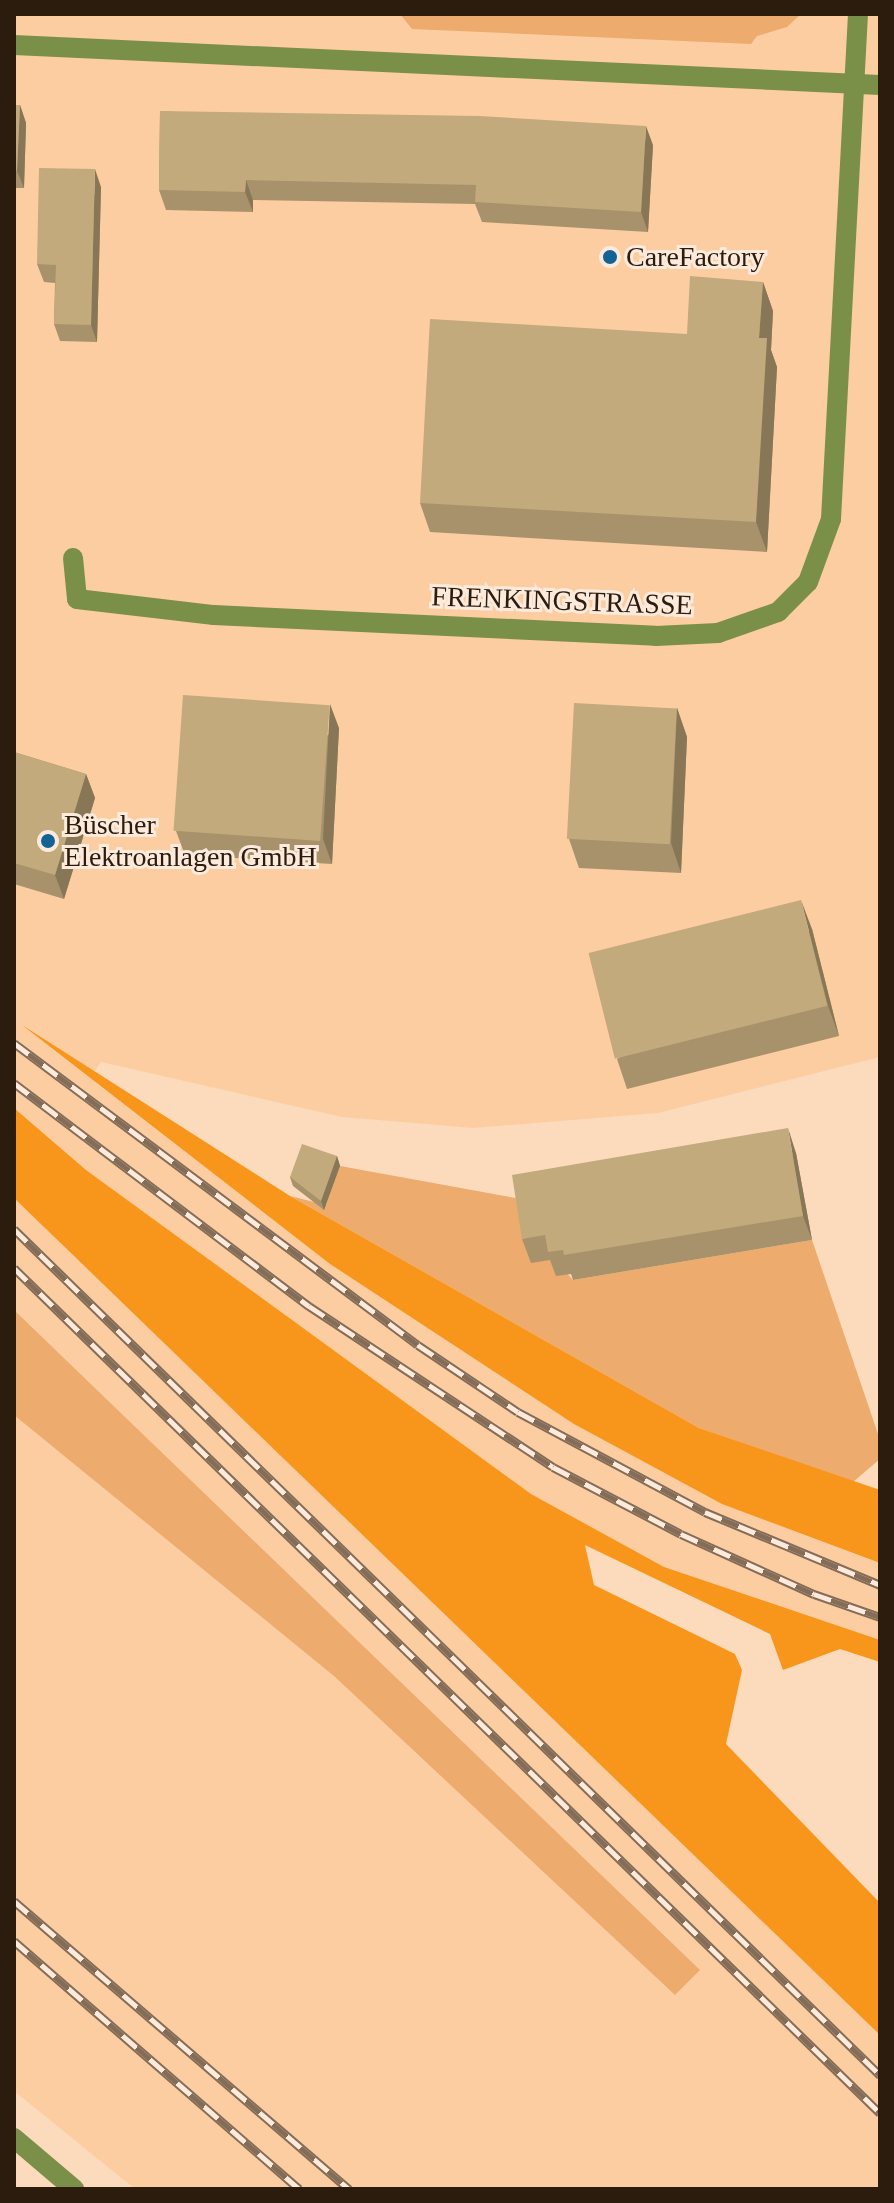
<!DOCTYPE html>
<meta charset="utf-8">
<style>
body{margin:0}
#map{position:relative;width:894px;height:2203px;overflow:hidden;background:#fcdabc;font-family:"Times New Roman",serif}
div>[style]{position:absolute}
.built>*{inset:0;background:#fdcda2}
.green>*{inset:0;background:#edab6d}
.forest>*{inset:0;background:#f8951b}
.minor>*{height:20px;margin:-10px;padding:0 10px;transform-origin:10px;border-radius:10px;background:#7a9048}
.rail>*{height:9px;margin-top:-4.5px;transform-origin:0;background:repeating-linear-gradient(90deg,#fcebdc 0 18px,#846d58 0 36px);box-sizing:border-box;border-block:2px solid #846d58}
.wall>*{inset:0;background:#a8926b}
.shaded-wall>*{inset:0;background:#887757}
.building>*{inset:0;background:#c3aa7c;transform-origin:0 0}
.dots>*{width:22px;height:22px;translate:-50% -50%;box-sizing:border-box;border:4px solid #fcebdc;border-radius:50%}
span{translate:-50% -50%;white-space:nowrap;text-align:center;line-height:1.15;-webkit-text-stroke:6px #fcebdc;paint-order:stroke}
.poi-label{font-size:28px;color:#2b1c0e}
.left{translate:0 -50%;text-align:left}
.street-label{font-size:28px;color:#2b1c0e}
.frame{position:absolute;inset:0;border:16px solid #2b1c0e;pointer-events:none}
</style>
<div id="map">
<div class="built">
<div style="clip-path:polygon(14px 14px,880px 14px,880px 1057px,658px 1113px,473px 1128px,342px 1117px,101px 1062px,94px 1072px,33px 1034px,330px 1264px,574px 1424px,722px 1504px,880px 1563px,880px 1640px,664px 1567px,531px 1494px,86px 1170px,14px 1108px)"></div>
<div style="clip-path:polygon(14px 1198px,880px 2035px,880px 2189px,135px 2189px,14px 2091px)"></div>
</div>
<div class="green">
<div style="clip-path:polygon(400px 14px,801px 14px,787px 27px,757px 36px,751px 44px,412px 29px)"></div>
<div style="clip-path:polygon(340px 1166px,521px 1199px,554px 1259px,573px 1280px,812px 1240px,880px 1440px,880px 1459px,853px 1482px,699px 1428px,290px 1196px,326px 1205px)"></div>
<div style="clip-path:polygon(14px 1310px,126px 1418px,700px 1970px,675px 1995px,334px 1676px,14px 1415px)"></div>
</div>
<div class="forest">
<div style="clip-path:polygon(22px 1025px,290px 1196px,699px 1428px,880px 1490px,880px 1563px,722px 1504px,574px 1424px,330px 1264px)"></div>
<div style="clip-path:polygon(14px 1108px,86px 1170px,531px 1494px,664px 1567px,880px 1640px,880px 1662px,840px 1649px,783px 1670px,770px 1634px,585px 1545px,594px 1585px,735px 1654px,742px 1670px,726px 1744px,880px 1903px,880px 2035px,14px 1198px)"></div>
</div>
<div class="minor">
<div style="left:14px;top:45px;width:867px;rotate:2.64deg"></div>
<div style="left:73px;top:558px;width:41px;rotate:84.4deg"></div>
<div style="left:77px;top:599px;width:138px;rotate:6.7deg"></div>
<div style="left:214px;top:615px;width:442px;rotate:2.7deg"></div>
<div style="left:656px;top:636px;width:62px;rotate:-2.8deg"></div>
<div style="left:718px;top:633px;width:64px;rotate:-19.3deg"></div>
<div style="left:778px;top:612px;width:42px;rotate:-45deg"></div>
<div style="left:808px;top:582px;width:67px;rotate:-69.9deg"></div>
<div style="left:831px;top:519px;width:506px;rotate:-86.94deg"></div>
<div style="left:14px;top:2138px;width:79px;rotate:40.4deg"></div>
</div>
<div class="rail">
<div style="left:14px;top:1043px;width:504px;rotate:36.78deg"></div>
<div style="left:418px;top:1345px;width:120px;rotate:33.8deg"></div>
<div style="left:518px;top:1412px;width:212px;rotate:28.1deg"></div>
<div style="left:705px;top:1512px;width:190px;rotate:22.6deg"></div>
<div style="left:14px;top:1083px;width:370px;rotate:37.1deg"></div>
<div style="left:309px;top:1306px;width:292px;rotate:33.4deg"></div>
<div style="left:553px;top:1467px;width:144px;rotate:27.6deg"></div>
<div style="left:681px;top:1534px;width:146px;rotate:24.3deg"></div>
<div style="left:814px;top:1594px;width:70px;rotate:19.2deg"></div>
<div style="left:14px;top:1229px;width:1211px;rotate:44.33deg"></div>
<div style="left:14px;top:1268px;width:1210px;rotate:44.3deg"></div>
<div style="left:14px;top:1901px;width:442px;rotate:40.7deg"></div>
<div style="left:14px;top:1941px;width:378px;rotate:41deg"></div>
</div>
<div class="wall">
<div style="clip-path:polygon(14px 105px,20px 105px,26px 123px,24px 188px,14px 188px)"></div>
<div style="clip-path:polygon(160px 111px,653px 145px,648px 232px,482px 222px,475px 204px,253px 200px,253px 212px,166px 210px,159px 190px)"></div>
<div style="clip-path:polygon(101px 187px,97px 342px,60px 341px,54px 324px,55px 283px,44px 282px,37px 264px)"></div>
<div style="clip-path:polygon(763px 282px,773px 311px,771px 350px,777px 367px,767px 552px,430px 532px,420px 503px,687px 334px)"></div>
<div style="clip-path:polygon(677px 708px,687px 737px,681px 873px,579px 868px,569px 839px)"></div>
<div style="clip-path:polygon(339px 728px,332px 864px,185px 855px,176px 831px)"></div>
<div style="clip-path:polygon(14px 752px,86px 774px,95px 798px,64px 899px,14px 884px)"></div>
<div style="clip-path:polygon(812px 929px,839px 1036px,627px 1089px,617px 1059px)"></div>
<div style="clip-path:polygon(796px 1153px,812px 1240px,573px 1280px,571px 1274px,556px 1276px,550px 1260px,531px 1263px,522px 1239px)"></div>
<div style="clip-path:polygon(337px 1156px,340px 1166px,324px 1210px,293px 1186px,290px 1177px)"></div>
</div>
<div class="shaded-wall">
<div style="clip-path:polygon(20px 105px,26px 123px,24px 188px,17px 171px)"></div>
<div style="clip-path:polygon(646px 126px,653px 145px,648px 232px,641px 212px)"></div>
<div style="clip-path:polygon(95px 169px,101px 187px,97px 342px,91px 325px)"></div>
<div style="clip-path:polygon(246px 180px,253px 200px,253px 212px,245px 192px)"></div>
<div style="clip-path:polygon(763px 282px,773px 311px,771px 350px,777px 367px,767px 552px,756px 522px,759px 338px)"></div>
<div style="clip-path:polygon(330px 704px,339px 728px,332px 864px,323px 839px)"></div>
<div style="clip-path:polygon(677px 708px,687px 737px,681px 873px,671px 843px)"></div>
<div style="clip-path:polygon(86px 774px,95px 798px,64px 899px,55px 875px)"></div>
<div style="clip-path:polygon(801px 900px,812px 929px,839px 1036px,828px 1006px)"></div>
<div style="clip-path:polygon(788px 1128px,796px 1153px,812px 1240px,803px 1216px)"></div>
<div style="clip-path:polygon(337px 1156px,340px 1166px,324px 1210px,321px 1201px)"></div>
</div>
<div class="building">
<div style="clip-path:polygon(14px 105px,20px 105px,17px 171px,14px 170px)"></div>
<div style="clip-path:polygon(160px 111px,479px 116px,646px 126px,641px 212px,475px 202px,476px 185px,246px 180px,245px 192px,159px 190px)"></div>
<div style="clip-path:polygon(39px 168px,95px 169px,91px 325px,54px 324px,56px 265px,37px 264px)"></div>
<div style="clip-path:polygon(690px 276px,763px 282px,759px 338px,767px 338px,756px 522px,420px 503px,430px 319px,687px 334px)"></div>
<div style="left:183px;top:695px;width:147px;height:136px;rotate:4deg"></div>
<div style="left:574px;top:703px;width:103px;height:136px;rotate:3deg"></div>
<div style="clip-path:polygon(14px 752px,86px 774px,55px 875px,14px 863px)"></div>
<div style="left:801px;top:900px;width:109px;height:219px;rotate:76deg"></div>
<div style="clip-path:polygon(788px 1128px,803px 1216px,564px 1255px,563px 1250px,548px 1252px,545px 1235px,522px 1239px,512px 1175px)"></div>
<div style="clip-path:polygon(302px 1144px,337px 1156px,321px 1201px,290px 1177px)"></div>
</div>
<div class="dots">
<div style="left:610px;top:257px;background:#146395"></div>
<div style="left:48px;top:841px;background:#146395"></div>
</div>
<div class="poi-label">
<span class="left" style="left:626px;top:257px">CareFactory</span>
<span class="left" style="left:64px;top:841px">Büscher<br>Elektroanlagen GmbH</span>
</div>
<div class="street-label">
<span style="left:562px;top:601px;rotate:2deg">FRENKINGSTRASSE</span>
</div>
<div class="frame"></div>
</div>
